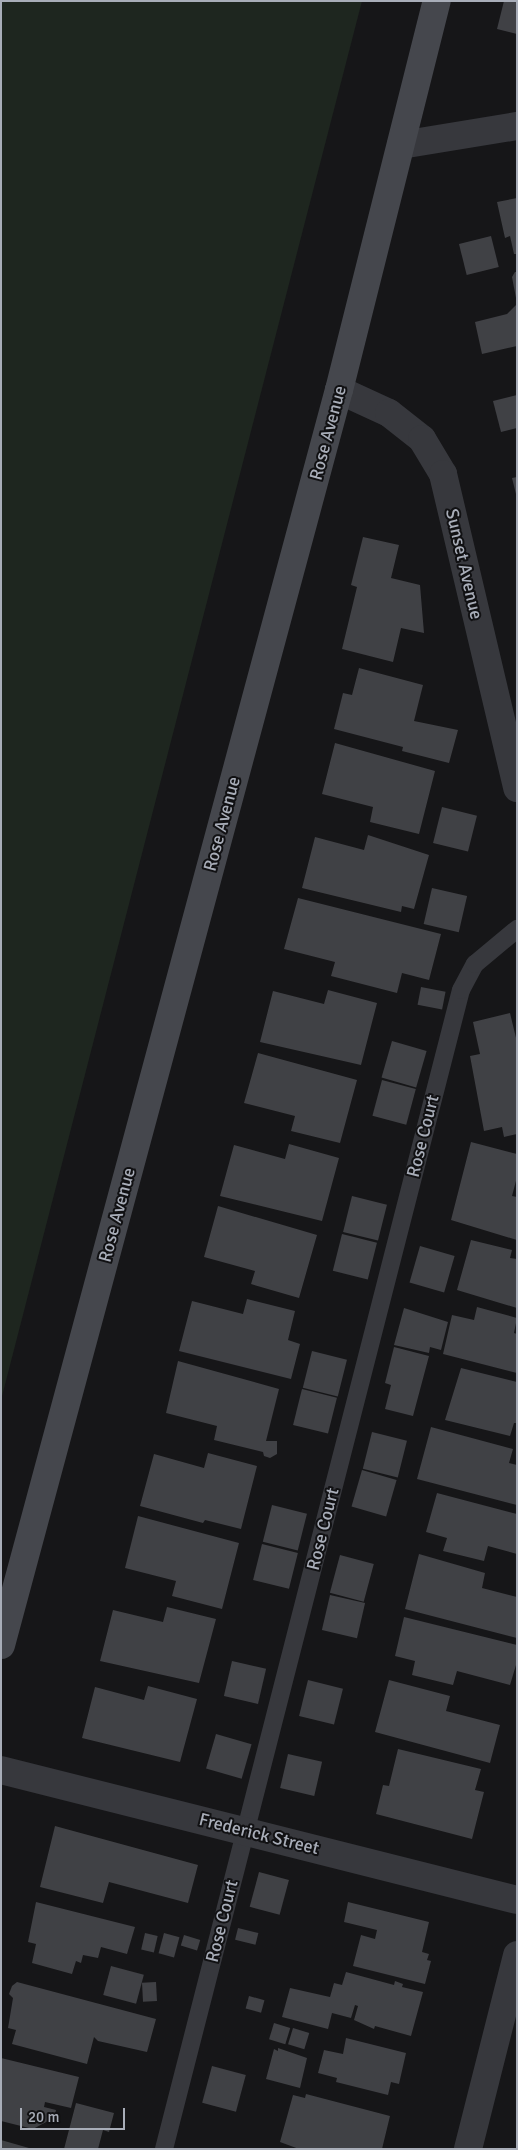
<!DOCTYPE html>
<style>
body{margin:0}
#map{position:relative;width:518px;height:2150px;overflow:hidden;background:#161618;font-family:Signika,sans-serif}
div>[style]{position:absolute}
.green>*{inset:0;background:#1e261f}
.building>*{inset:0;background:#404145;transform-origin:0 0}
.lane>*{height:18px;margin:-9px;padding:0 9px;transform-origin:9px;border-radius:9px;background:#37383d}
.street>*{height:28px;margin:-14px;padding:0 14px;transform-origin:14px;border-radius:14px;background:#37383d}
.secondary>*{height:28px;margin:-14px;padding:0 14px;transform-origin:14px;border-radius:14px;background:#45474d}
span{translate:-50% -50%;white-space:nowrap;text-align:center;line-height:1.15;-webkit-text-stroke:4px #111113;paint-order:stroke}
.street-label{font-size:18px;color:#a8adb8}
.frame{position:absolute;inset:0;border:2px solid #a8adb8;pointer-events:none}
.scale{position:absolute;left:20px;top:2108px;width:105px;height:22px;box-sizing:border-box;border:2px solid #a8adb8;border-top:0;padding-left:6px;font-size:15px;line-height:18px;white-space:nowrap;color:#a8adb8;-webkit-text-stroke:4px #111113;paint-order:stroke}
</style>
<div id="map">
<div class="green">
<div style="clip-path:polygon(1px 1px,362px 1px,1px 1400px)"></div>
</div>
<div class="building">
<div style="clip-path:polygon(504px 1px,517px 1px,517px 34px,497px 29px)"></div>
<div style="clip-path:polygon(517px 198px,517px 254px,514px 254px,510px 236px,505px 238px,497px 202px)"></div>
<div style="left:491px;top:236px;width:32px;height:33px;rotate:76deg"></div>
<div style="clip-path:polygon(515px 272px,517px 272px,516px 298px,512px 277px)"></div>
<div style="clip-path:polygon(517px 304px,517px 346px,482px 354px,475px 322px,507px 314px)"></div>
<div style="clip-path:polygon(517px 395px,517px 428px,501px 432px,493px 401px)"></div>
<div style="clip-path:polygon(517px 477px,517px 494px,516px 494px,512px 478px)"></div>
<div style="clip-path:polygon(363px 537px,399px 545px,391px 578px,420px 585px,424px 633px,401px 628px,393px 662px,342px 649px,357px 587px,351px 585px)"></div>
<div style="clip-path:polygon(359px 668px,423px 685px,414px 721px,458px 730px,449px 763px,402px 751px,403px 747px,334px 729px,343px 693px,352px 695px)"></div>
<div style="clip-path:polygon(335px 743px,435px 771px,419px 834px,370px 822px,373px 807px,322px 794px)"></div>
<div style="left:442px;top:807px;width:36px;height:37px;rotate:14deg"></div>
<div style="clip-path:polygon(368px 835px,429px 855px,414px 909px,402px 906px,401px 912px,302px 888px,315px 837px,364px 850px)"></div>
<div style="left:432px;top:888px;width:36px;height:37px;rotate:13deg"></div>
<div style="clip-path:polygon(298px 898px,441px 934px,429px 980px,402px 973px,397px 993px,331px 976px,335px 962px,284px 949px)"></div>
<div style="left:421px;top:987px;width:25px;height:18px;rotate:11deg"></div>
<div style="clip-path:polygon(328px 990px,377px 1003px,361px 1065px,260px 1042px,273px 991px,324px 1004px)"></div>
<div style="clip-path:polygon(510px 1013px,517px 1042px,517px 1134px,504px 1137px,502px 1127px,484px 1131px,470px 1056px,480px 1054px,473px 1022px)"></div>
<div style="left:392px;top:1041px;width:36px;height:38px;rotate:16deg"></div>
<div style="clip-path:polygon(258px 1053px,357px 1080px,340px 1143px,291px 1131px,295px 1116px,244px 1103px)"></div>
<div style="left:382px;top:1080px;width:35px;height:37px;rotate:15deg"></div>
<div style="clip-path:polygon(471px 1142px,517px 1154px,517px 1177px,512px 1196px,517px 1197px,517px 1240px,451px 1220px)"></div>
<div style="clip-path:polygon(289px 1144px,339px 1158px,322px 1221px,220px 1196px,234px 1145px,285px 1159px)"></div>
<div style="left:352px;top:1196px;width:36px;height:37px;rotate:14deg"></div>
<div style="clip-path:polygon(218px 1206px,317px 1235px,299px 1298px,251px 1284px,255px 1271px,204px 1257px)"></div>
<div style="left:342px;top:1234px;width:36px;height:38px;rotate:14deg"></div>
<div style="clip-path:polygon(471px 1240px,512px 1250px,510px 1258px,517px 1259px,517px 1308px,457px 1290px)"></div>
<div style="left:420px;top:1246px;width:36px;height:38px;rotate:16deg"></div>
<div style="clip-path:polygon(247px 1299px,295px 1311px,288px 1340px,300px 1344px,291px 1379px,179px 1351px,192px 1301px,243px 1314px)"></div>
<div style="clip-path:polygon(477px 1307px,517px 1318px,514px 1333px,517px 1334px,517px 1373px,443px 1354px,452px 1315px,474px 1320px)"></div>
<div style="clip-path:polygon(404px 1308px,448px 1322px,441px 1350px,430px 1347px,429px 1353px,394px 1345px)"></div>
<div style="clip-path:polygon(394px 1347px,429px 1356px,413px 1416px,385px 1409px,391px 1385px,385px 1383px)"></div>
<div style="left:312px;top:1351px;width:36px;height:38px;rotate:14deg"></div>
<div style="clip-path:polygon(178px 1361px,279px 1389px,266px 1441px,277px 1441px,277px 1454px,270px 1458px,264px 1456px,263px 1452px,214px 1440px,217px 1426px,166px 1413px)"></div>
<div style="clip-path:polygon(461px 1368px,517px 1382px,517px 1423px,514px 1423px,510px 1436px,445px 1420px)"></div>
<div style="left:302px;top:1389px;width:36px;height:37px;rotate:14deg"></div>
<div style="clip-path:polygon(431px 1427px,513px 1449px,509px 1463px,517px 1465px,517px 1505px,417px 1479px)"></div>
<div style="left:372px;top:1432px;width:36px;height:38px;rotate:14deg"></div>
<div style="clip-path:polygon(208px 1453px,257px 1466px,241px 1529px,205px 1520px,203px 1523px,140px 1506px,154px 1454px,204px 1468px)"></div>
<div style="left:362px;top:1470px;width:36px;height:38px;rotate:16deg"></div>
<div style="clip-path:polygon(437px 1493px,517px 1514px,517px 1554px,488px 1546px,484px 1561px,443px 1551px,447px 1538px,426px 1532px)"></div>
<div style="left:272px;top:1505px;width:36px;height:38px;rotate:14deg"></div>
<div style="clip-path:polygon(138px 1516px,239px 1543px,222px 1609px,172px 1596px,176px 1581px,125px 1568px)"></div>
<div style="left:262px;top:1544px;width:37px;height:37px;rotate:14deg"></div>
<div style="clip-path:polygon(419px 1554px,485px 1573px,482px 1588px,517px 1597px,517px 1638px,405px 1609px)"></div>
<div style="left:340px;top:1555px;width:35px;height:39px;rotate:15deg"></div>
<div style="left:330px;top:1595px;width:36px;height:36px;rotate:13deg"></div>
<div style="clip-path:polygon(167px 1607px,216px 1619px,199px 1683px,100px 1661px,113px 1610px,163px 1622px)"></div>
<div style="clip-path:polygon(404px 1617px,517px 1645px,516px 1665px,510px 1685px,457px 1671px,453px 1685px,412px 1675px,415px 1661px,395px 1656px)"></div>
<div style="left:232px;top:1661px;width:35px;height:36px;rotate:13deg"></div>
<div style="left:308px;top:1680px;width:36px;height:37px;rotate:14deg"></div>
<div style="clip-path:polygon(389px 1680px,450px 1696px,446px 1711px,500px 1725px,490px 1763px,375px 1732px)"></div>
<div style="clip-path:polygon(148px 1686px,197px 1699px,180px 1762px,82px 1738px,95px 1687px,144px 1700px)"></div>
<div style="left:216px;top:1734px;width:37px;height:36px;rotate:16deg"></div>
<div style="clip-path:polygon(398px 1749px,481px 1769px,475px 1790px,484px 1792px,472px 1839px,376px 1814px,383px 1785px,389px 1786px)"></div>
<div style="left:288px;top:1754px;width:35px;height:35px;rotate:13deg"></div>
<div style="clip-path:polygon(55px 1826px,198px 1865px,188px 1903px,109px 1882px,103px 1903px,40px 1887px)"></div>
<div style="left:259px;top:1872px;width:31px;height:36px;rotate:15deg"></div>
<div style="clip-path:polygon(36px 1902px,135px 1927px,127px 1954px,101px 1947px,98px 1958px,83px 1955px,81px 1963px,76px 1961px,72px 1974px,32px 1963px,36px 1944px,28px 1942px)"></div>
<div style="clip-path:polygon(348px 1902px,429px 1922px,422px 1952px,429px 1954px,427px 1960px,431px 1961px,425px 1984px,353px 1966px,361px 1935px,375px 1939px,377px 1930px,344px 1922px)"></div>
<div style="left:238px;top:1928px;width:21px;height:12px;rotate:14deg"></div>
<div style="left:145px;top:1933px;width:13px;height:17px;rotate:13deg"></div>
<div style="left:164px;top:1933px;width:16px;height:21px;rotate:15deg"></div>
<div style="left:184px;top:1935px;width:17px;height:11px;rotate:17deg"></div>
<div style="left:111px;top:1966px;width:34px;height:30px;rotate:15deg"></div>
<div style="clip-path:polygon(346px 1972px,394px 1985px,395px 1981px,403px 1984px,402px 1987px,423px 1992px,411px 2036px,375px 2026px,374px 2029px,354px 2020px,358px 2006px,355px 2005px,351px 2018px,332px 2013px,328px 2029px,282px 2017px,290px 1988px,330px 1997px,334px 1983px,342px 1985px)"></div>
<div style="clip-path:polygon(17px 1982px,156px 2019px,147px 2052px,98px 2041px,94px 2037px,87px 2064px,12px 2044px,16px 2030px,8px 2028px,13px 1998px,9px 1994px,12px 1986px)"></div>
<div style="left:156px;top:1982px;width:19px;height:14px;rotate:87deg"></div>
<div style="left:249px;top:1996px;width:16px;height:13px;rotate:15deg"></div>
<div style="left:274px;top:2023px;width:17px;height:17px;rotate:17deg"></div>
<div style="left:293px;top:2028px;width:17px;height:17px;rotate:17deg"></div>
<div style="clip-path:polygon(346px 2038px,406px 2053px,399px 2084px,391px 2082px,388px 2095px,336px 2082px,337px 2078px,318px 2073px,324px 2050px,343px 2054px)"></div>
<div style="clip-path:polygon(278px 2048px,307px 2058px,300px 2088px,266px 2079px,274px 2049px,278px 2051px)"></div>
<div style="clip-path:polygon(1px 2058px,79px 2077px,71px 2108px,45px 2102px,44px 2107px,56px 2110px,53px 2123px,48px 2121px,33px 2129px,1px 2121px)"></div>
<div style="left:212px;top:2066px;width:35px;height:38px;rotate:15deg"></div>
<div style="clip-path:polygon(306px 2094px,390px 2116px,382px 2149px,299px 2149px,280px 2142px,293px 2095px,305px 2098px)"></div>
<div style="clip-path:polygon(76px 2103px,114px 2113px,109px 2132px,103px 2130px,98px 2149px,64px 2149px)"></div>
<div style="clip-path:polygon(1px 2140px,29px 2148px,29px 2149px,1px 2149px)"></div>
</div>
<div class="lane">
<div style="left:164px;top:2149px;width:1196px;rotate:-75.63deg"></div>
<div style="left:461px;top:990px;width:30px;rotate:-62deg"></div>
<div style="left:475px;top:964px;width:55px;rotate:-39.8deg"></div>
</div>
<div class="street">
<div style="left:401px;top:145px;width:118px;rotate:-9.3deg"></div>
<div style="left:339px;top:390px;width:55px;rotate:24.7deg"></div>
<div style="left:389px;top:413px;width:42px;rotate:38.2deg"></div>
<div style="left:422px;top:439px;width:41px;rotate:59deg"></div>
<div style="left:443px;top:474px;width:323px;rotate:76.7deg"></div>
<div style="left:1px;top:1770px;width:532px;rotate:14.14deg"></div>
<div style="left:468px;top:2149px;width:200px;rotate:-75.8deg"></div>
</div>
<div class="secondary">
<div style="left:1px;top:1645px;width:1300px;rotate:-74.93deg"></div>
<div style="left:339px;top:390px;width:401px;rotate:-75.9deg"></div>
</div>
<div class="street-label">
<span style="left:328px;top:433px;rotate:-75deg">Rose Avenue</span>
<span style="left:464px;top:564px;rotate:77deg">Sunset Avenue</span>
<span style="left:222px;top:824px;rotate:-75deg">Rose Avenue</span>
<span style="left:423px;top:1136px;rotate:-76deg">Rose Court</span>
<span style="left:117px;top:1215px;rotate:-75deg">Rose Avenue</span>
<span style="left:323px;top:1529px;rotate:-76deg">Rose Court</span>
<span style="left:259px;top:1834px;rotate:14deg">Frederick Street</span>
<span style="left:222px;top:1921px;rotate:-76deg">Rose Court</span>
</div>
<div class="frame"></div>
<div class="scale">20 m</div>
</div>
